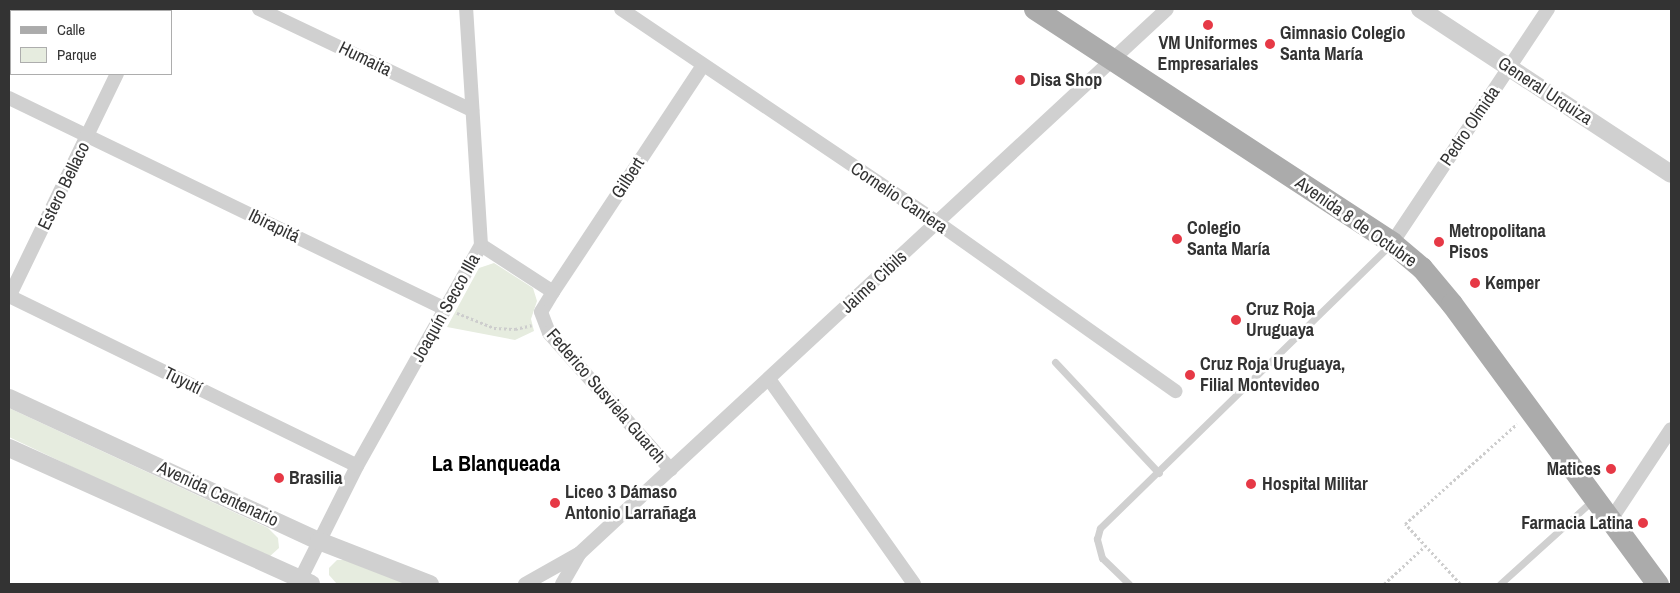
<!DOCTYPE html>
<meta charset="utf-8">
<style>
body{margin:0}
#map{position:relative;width:1680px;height:593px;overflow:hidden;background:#fff;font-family:"Archivo Narrow",sans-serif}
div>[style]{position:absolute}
.green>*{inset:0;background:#e6ecdf}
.path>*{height:2.5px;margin-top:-1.25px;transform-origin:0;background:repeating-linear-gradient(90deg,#cdcdcd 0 2.5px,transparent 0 5px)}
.service>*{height:7px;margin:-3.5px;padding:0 3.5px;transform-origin:3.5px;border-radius:3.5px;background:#d0d0d0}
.minor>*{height:14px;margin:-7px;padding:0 7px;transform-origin:7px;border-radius:7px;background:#d0d0d0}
.tertiary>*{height:18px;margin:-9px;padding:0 9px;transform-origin:9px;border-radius:9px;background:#d0d0d0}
.primary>*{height:22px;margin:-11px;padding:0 11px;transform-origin:11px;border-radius:11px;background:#ababab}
.dots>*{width:14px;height:14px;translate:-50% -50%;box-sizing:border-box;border:2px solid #fff;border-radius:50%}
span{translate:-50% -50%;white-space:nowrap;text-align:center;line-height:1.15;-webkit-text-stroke:5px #fff;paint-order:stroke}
.poi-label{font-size:18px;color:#333;font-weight:700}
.left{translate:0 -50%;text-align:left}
.right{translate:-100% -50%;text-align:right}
.street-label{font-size:18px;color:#333}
.district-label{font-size:22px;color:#000;font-weight:700}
.frame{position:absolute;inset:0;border:10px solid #333;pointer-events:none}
.legend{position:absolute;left:10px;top:10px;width:162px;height:65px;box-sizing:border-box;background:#fff;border:1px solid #adadad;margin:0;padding:6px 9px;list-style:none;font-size:15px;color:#333}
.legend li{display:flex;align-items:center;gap:10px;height:25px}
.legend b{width:25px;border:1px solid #adadad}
</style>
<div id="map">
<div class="green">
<div style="clip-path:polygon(494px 263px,533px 288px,537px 301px,531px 319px,534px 331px,515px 340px,447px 327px,479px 268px)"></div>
<div style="clip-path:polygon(9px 408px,268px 528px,278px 538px,279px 548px,269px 557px,259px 555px,9px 437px)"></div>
<div style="clip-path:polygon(337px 560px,346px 560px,407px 584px,337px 584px,329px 575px,329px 568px)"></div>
</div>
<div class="path">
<div style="left:457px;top:313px;width:40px;rotate:22deg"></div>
<div style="left:494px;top:328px;width:21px;rotate:3deg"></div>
<div style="left:515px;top:329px;width:17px;rotate:-13deg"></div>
<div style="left:1384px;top:584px;width:56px;rotate:-42.8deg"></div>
<div style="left:1460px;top:584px;width:81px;rotate:-132.5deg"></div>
<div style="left:1405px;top:524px;width:150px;rotate:-41.8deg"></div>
</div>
<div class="service">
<div style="left:1055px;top:362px;width:152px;rotate:46.9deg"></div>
<div style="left:1129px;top:584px;width:37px;rotate:-136deg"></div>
<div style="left:1102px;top:558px;width:20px;rotate:-105deg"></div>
<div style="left:1097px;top:539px;width:11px;rotate:-75deg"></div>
<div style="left:1100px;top:528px;width:405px;rotate:-44.3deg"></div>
<div style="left:1500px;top:584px;width:124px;rotate:-42.1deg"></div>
</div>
<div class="minor">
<div style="left:259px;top:9px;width:236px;rotate:25.4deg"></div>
<div style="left:621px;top:9px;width:382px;rotate:34deg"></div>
<div style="left:938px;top:223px;width:291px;rotate:35.3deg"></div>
<div style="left:147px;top:11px;width:2px;rotate:-63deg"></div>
<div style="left:9px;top:98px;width:484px;rotate:25.8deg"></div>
<div style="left:1392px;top:243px;width:281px;rotate:-56.3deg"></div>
<div style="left:481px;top:245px;width:86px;rotate:33.1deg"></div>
<div style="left:553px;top:292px;width:23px;rotate:121deg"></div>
<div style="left:541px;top:312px;width:22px;rotate:69deg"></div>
<div style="left:549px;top:333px;width:183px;rotate:48.3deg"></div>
<div style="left:553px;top:292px;width:272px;rotate:-56.5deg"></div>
<div style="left:9px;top:296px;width:387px;rotate:26deg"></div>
<div style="left:9px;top:297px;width:248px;rotate:-64.2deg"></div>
<div style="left:769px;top:379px;width:251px;rotate:54.7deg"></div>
<div style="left:1610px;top:521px;width:110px;rotate:-56.5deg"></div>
<div style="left:300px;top:580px;width:127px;rotate:-63.4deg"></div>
<div style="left:357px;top:466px;width:253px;rotate:-60.7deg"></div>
<div style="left:481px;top:245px;width:236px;rotate:-93.6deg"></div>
<div style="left:525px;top:584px;width:63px;rotate:-29.4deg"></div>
<div style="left:580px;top:553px;width:800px;rotate:-42.82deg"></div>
<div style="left:562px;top:584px;width:34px;rotate:-60deg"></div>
</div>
<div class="tertiary">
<div style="left:1420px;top:9px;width:300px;rotate:33.3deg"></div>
<div style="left:9px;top:398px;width:341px;rotate:24.8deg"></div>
<div style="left:319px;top:541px;width:119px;rotate:21.2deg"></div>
<div style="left:9px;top:448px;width:331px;rotate:24.2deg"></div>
</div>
<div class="primary">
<div style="left:1035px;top:9px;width:427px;rotate:33.2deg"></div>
<div style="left:1392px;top:243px;width:39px;rotate:40deg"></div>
<div style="left:1422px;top:268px;width:47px;rotate:50.2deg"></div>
<div style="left:1452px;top:304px;width:348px;rotate:53.7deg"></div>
</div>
<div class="dots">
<div style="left:1208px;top:25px;background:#e63946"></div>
<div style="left:1270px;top:44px;background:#e63946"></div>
<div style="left:1020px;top:80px;background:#e63946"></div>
<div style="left:1177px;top:239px;background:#e63946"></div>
<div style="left:1439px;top:242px;background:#e63946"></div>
<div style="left:1475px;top:283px;background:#e63946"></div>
<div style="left:1236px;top:320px;background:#e63946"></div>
<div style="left:1190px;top:375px;background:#e63946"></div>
<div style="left:1611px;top:469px;background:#e63946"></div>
<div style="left:279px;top:478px;background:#e63946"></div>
<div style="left:1251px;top:484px;background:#e63946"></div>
<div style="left:555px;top:503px;background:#e63946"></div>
<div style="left:1643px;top:523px;background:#e63946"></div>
</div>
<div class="poi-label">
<span class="left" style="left:1280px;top:44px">Gimnasio Colegio<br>Santa María</span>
<span style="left:1208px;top:54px">VM Uniformes<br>Empresariales</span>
<span class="left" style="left:1030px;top:80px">Disa Shop</span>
<span class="left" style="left:1187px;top:239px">Colegio<br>Santa María</span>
<span class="left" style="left:1449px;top:242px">Metropolitana<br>Pisos</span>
<span class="left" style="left:1485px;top:283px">Kemper</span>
<span class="left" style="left:1246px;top:320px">Cruz Roja<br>Uruguaya</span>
<span class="left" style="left:1200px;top:375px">Cruz Roja Uruguaya,<br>Filial Montevideo</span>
<span class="right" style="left:1601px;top:469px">Matices</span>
<span class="left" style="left:289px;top:478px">Brasilia</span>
<span class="left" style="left:1262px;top:484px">Hospital Militar</span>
<span class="left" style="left:565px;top:503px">Liceo 3 Dámaso<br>Antonio Larrañaga</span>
<span class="right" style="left:1633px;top:523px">Farmacia Latina</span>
</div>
<div class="street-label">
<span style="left:365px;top:59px;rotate:26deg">Humaita</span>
<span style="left:1545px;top:91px;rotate:33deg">General Urquiza</span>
<span style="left:1470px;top:126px;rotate:-56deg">Pedro Olmida</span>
<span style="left:628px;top:178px;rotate:-57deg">Gilbert</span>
<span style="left:64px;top:186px;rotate:-64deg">Estero Bellaco</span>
<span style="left:899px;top:198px;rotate:34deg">Cornelio Cantera</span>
<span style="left:1356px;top:222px;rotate:35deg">Avenida 8 de Octubre</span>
<span style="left:274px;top:226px;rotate:26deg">Ibirapitá</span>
<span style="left:874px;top:282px;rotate:-43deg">Jaime Cibils</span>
<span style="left:446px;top:308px;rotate:-61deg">Joaquín Secco Illa</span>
<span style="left:183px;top:381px;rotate:26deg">Tuyutí</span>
<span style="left:606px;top:396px;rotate:49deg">Federico Susviela Guarch</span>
<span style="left:218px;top:494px;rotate:25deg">Avenida Centenario</span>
</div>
<div class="district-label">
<span style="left:496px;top:464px">La Blanqueada</span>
</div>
<div class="frame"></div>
<ul class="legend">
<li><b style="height:6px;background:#ababab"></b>Calle</li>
<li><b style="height:14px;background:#e6ecdf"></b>Parque</li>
</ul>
</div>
